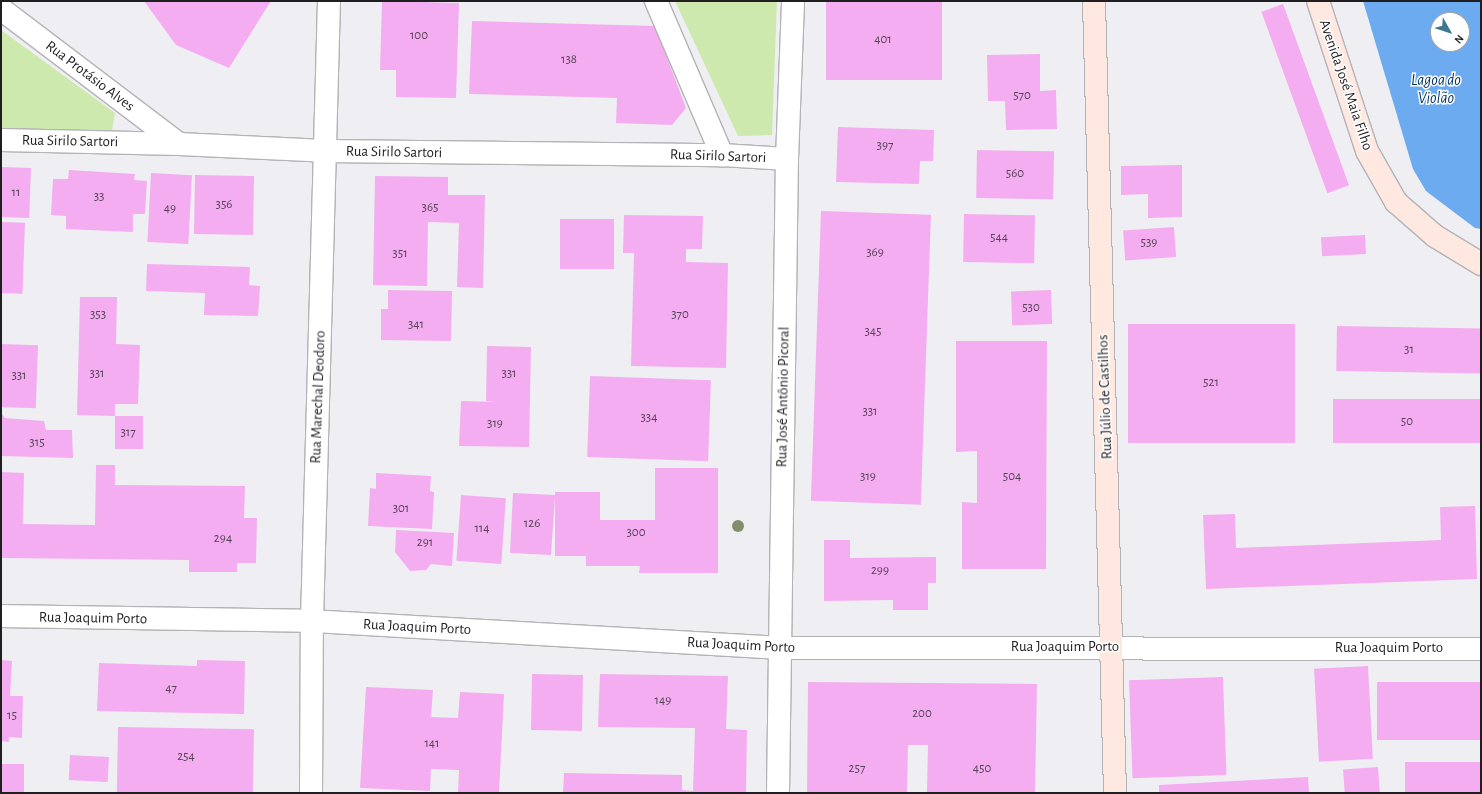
<!DOCTYPE html>
<meta charset="utf-8">
<style>
body{margin:0}
#map{position:relative;width:1482px;height:794px;overflow:hidden;background:#efeff3;font-family:"Alegreya Sans",sans-serif}
div>[style]{position:absolute}
.green>*{inset:0;background:#cee9ad}
.water>*{inset:0;background:#6cabf0}
.building>*{inset:0;background:#f4adf0;transform-origin:0 0}
.roads{filter:drop-shadow(1px 0 #b3b3b7) drop-shadow(-1px 0 #b3b3b7) drop-shadow(0 1px #b3b3b7) drop-shadow(0 -1px #b3b3b7)}
.street>*{height:22px;margin:-11px;padding:0 11px;transform-origin:11px;border-radius:11px;background:#fff}
.secondary>*{height:22px;margin:-11px;padding:0 11px;transform-origin:11px;border-radius:11px;background:#ffe8e0}
.trees>*{width:12px;height:12px;margin:-6px;border-radius:50%;background:#838e6d}
span{translate:-50% -50%;white-space:nowrap;text-align:center;line-height:1.15;-webkit-text-stroke:3px #fff;paint-order:stroke}
.number-label{font-size:13px;color:#544255}
.number-label span{-webkit-text-stroke-width:0}
.street-label{font-size:15px;color:#1f1f21}
.water-label{font-size:16px;color:#04345f;font-style:italic}
.frame{position:absolute;inset:0;border:2px solid #1f1f21;pointer-events:none}
.north{position:absolute;left:1430px;top:12px;width:40px;height:40px;box-sizing:border-box;background:#fff;border:1px solid #a5a5a6;border-radius:50%;rotate:129deg;font-size:11px;font-weight:700;line-height:16px;text-align:center;color:#1f1f21}
.north::after{content:'';display:block;margin:auto;width:14px;height:18px;background:#3b798e;clip-path:polygon(50% 0,100% 100%,50% 72%,0 100%)}
</style>
<div id="map">
<div class="green">
<div style="clip-path:polygon(675px 1px,777px 1px,772px 135px,738px 136px)"></div>
<div style="clip-path:polygon(1px 30px,115px 113px,112px 131px,1px 131px)"></div>
</div>
<div class="water">
<div style="clip-path:polygon(evenodd,1363px 1px,1481px 1px,1481px 229px,1475px 228px,1426px 191px,1413px 169px,1363px 1px,1438px 20px,1462px 20px,1462px 44px,1438px 44px,1438px 20px)"></div>
</div>
<div class="building">
<div style="clip-path:polygon(144px 1px,271px 1px,229px 68px,176px 45px)"></div>
<div style="clip-path:polygon(382px 1px,459px 3px,456px 98px,396px 97px,396px 70px,380px 70px)"></div>
<div style="left:826px;top:1px;width:116px;height:79px"></div>
<div style="left:1283px;top:4px;width:193px;height:23px;rotate:70deg"></div>
<div style="clip-path:polygon(472px 21px,655px 26px,686px 108px,672px 125px,616px 123px,617px 98px,469px 94px)"></div>
<div style="clip-path:polygon(1040px 54px,1040px 91px,1056px 90px,1057px 129px,1006px 130px,1005px 101px,988px 101px,987px 55px)"></div>
<div style="clip-path:polygon(838px 127px,934px 130px,933px 161px,920px 161px,919px 184px,836px 182px)"></div>
<div style="left:977px;top:150px;width:77px;height:48px;rotate:1deg"></div>
<div style="clip-path:polygon(1182px 165px,1182px 217px,1148px 218px,1148px 194px,1121px 195px,1121px 166px)"></div>
<div style="left:1px;top:167px;width:30px;height:50px;rotate:2deg"></div>
<div style="clip-path:polygon(69px 170px,135px 174px,134px 180px,147px 181px,145px 214px,133px 214px,133px 232px,66px 229px,66px 216px,51px 215px,53px 179px,68px 179px)"></div>
<div style="left:151px;top:173px;width:41px;height:69px;rotate:3deg"></div>
<div style="left:195px;top:175px;width:59px;height:59px;rotate:1deg"></div>
<div style="clip-path:polygon(375px 176px,448px 177px,448px 195px,485px 195px,483px 288px,457px 287px,459px 223px,428px 222px,427px 286px,373px 285px)"></div>
<div style="left:821px;top:211px;width:110px;height:290px;rotate:2deg"></div>
<div style="left:964px;top:214px;width:71px;height:48px;rotate:1deg"></div>
<div style="clip-path:polygon(624px 215px,703px 216px,702px 249px,686px 249px,686px 262px,728px 263px,726px 368px,631px 366px,634px 253px,623px 253px)"></div>
<div style="left:560px;top:219px;width:54px;height:50px"></div>
<div style="left:1px;top:222px;width:24px;height:71px;rotate:2deg"></div>
<div style="left:1174px;top:227px;width:30px;height:51px;rotate:86deg"></div>
<div style="left:1365px;top:235px;width:19px;height:44px;rotate:87deg"></div>
<div style="clip-path:polygon(147px 264px,250px 267px,249px 285px,260px 286px,258px 316px,204px 315px,205px 293px,146px 291px)"></div>
<div style="clip-path:polygon(388px 290px,452px 291px,451px 341px,381px 340px,381px 309px,388px 309px)"></div>
<div style="left:1051px;top:290px;width:34px;height:40px;rotate:88deg"></div>
<div style="clip-path:polygon(80px 297px,117px 297px,116px 344px,140px 345px,138px 404px,115px 404px,115px 416px,77px 415px)"></div>
<div style="left:1128px;top:324px;width:167px;height:119px"></div>
<div style="left:1337px;top:326px;width:144px;height:45px;rotate:1deg"></div>
<div style="clip-path:polygon(956px 341px,1047px 341px,1046px 569px,962px 569px,962px 502px,977px 503px,977px 451px,956px 452px)"></div>
<div style="left:1px;top:344px;width:37px;height:63px;rotate:2deg"></div>
<div style="clip-path:polygon(487px 346px,531px 347px,529px 447px,459px 446px,461px 401px,498px 402px,486px 401px)"></div>
<div style="left:590px;top:376px;width:121px;height:81px;rotate:2deg"></div>
<div style="left:1481px;top:399px;width:44px;height:148px;rotate:90deg"></div>
<div style="clip-path:polygon(1px 413px,5px 418px,44px 421px,46px 430px,72px 430px,73px 458px,1px 456px)"></div>
<div style="left:115px;top:416px;width:28px;height:33px"></div>
<div style="clip-path:polygon(96px 465px,115px 465px,115px 485px,245px 486px,244px 518px,257px 518px,256px 563px,237px 563px,237px 572px,189px 572px,189px 560px,1px 558px,1px 472px,24px 473px,23px 524px,95px 525px)"></div>
<div style="clip-path:polygon(655px 468px,718px 468px,718px 573px,639px 573px,640px 566px,586px 566px,586px 556px,555px 556px,555px 498px,551px 555px,510px 553px,513px 493px,555px 495px,555px 492px,600px 492px,600px 520px,655px 520px)"></div>
<div style="clip-path:polygon(376px 473px,431px 476px,430px 491px,434px 492px,432px 529px,368px 526px,370px 488px,376px 489px)"></div>
<div style="left:461px;top:495px;width:45px;height:66px;rotate:4deg"></div>
<div style="clip-path:polygon(1475px 506px,1477px 579px,1206px 589px,1203px 515px,1235px 514px,1236px 548px,1441px 540px,1440px 507px)"></div>
<div style="clip-path:polygon(396px 530px,454px 533px,452px 566px,431px 564px,426px 570px,410px 571px,395px 552px)"></div>
<div style="clip-path:polygon(824px 540px,850px 540px,850px 558px,936px 557px,936px 583px,928px 583px,928px 610px,893px 610px,893px 600px,824px 601px)"></div>
<div style="clip-path:polygon(1px 660px,12px 661px,10px 696px,23px 696px,22px 738px,9px 737px,9px 742px,1px 741px)"></div>
<div style="clip-path:polygon(197px 660px,245px 661px,244px 714px,97px 711px,99px 663px,197px 666px)"></div>
<div style="left:1368px;top:666px;width:93px;height:54px;rotate:87deg"></div>
<div style="left:532px;top:674px;width:51px;height:56px;rotate:1deg"></div>
<div style="clip-path:polygon(600px 674px,728px 676px,726px 729px,747px 730px,746px 793px,563px 793px,564px 773px,682px 775px,682px 790px,693px 791px,695px 728px,598px 727px)"></div>
<div style="left:1223px;top:677px;width:98px;height:94px;rotate:88deg"></div>
<div style="clip-path:polygon(808px 682px,1037px 684px,1035px 793px,927px 793px,928px 745px,908px 745px,907px 793px,807px 793px)"></div>
<div style="left:1481px;top:682px;width:58px;height:104px;rotate:90deg"></div>
<div style="clip-path:polygon(366px 687px,433px 690px,431px 717px,458px 718px,460px 692px,504px 694px,499px 793px,458px 793px,459px 770px,431px 769px,430px 791px,360px 788px)"></div>
<div style="left:118px;top:727px;width:136px;height:66px;rotate:1deg"></div>
<div style="left:70px;top:755px;width:39px;height:25px;rotate:3deg"></div>
<div style="left:1481px;top:762px;width:31px;height:76px;rotate:90deg"></div>
<div style="left:1px;top:764px;width:23px;height:29px"></div>
<div style="left:1378px;top:767px;width:26px;height:35px;rotate:86deg"></div>
<div style="clip-path:polygon(1308px 777px,1309px 793px,1159px 793px,1159px 785px)"></div>
</div>
<div class="roads">
<div class="street">
<div style="left:656px;top:1px;width:168px;rotate:66.8deg"></div>
<div style="left:1px;top:9px;width:223px;rotate:37.2deg"></div>
<div style="left:1px;top:140px;width:178px;rotate:1.3deg"></div>
<div style="left:179px;top:144px;width:146px;rotate:2.7deg"></div>
<div style="left:325px;top:151px;width:397px;rotate:0.6deg"></div>
<div style="left:722px;top:155px;width:65px;rotate:3.5deg"></div>
<div style="left:1px;top:616px;width:311px;rotate:0.9deg"></div>
<div style="left:312px;top:621px;width:468px;rotate:3.3deg"></div>
<div style="left:779px;top:648px;width:702px;rotate:0.08deg"></div>
<div style="left:311px;top:793px;width:172px;rotate:-89.7deg"></div>
<div style="left:312px;top:621px;width:620px;rotate:-88.43deg"></div>
<div style="left:778px;top:793px;width:634px;rotate:-89.19deg"></div>
<div style="left:787px;top:159px;width:158px;rotate:-87.8deg"></div>
</div>
<div class="secondary">
<div style="left:1094px;top:1px;width:792px;rotate:88.48deg"></div>
<div style="left:1318px;top:1px;width:158px;rotate:71.9deg"></div>
<div style="left:1367px;top:151px;width:59px;rotate:60.4deg"></div>
<div style="left:1396px;top:202px;width:52px;rotate:41.1deg"></div>
<div style="left:1435px;top:236px;width:54px;rotate:31.3deg"></div>
</div>
</div>
<div class="trees">
<div style="left:738px;top:526px"></div>
</div>
<div class="number-label">
<span style="left:419px;top:36px">100</span>
<span style="left:883px;top:40px">401</span>
<span style="left:569px;top:60px">138</span>
<span style="left:1022px;top:96px">570</span>
<span style="left:885px;top:146px">397</span>
<span style="left:1015px;top:174px">560</span>
<span style="left:16px;top:193px">11</span>
<span style="left:99px;top:197px">33</span>
<span style="left:224px;top:205px">356</span>
<span style="left:430px;top:208px">365</span>
<span style="left:170px;top:209px">49</span>
<span style="left:999px;top:238px">544</span>
<span style="left:1149px;top:243px">539</span>
<span style="left:875px;top:253px">369</span>
<span style="left:400px;top:254px">351</span>
<span style="left:1031px;top:308px">530</span>
<span style="left:98px;top:315px">353</span>
<span style="left:680px;top:315px">370</span>
<span style="left:416px;top:325px">341</span>
<span style="left:873px;top:332px">345</span>
<span style="left:1409px;top:350px">31</span>
<span style="left:97px;top:374px">331</span>
<span style="left:509px;top:374px">331</span>
<span style="left:19px;top:376px">331</span>
<span style="left:1211px;top:383px">521</span>
<span style="left:870px;top:412px">331</span>
<span style="left:649px;top:418px">334</span>
<span style="left:1407px;top:422px">50</span>
<span style="left:495px;top:424px">319</span>
<span style="left:128px;top:433px">317</span>
<span style="left:37px;top:443px">315</span>
<span style="left:868px;top:477px">319</span>
<span style="left:1012px;top:477px">504</span>
<span style="left:401px;top:509px">301</span>
<span style="left:532px;top:524px">126</span>
<span style="left:482px;top:529px">114</span>
<span style="left:636px;top:533px">300</span>
<span style="left:223px;top:539px">294</span>
<span style="left:425px;top:543px">291</span>
<span style="left:880px;top:571px">299</span>
<span style="left:171px;top:689px">47</span>
<span style="left:663px;top:701px">149</span>
<span style="left:922px;top:714px">200</span>
<span style="left:12px;top:716px">15</span>
<span style="left:432px;top:744px">141</span>
<span style="left:186px;top:757px">254</span>
<span style="left:857px;top:769px">257</span>
<span style="left:982px;top:769px">450</span>
</div>
<div class="street-label">
<span style="left:90px;top:76px;rotate:37deg">Rua Protásio Alves</span>
<span style="left:1346px;top:85px;rotate:71deg">Avenida José Maia Filho</span>
<span style="left:70px;top:141px;rotate:1deg">Rua Sirilo Sartori</span>
<span style="left:394px;top:152px;rotate:1deg">Rua Sirilo Sartori</span>
<span style="left:718px;top:156px;rotate:2deg">Rua Sirilo Sartori</span>
<span style="left:318px;top:397px;rotate:-88deg">Rua Marechal Deodoro</span>
<span style="left:783px;top:397px;rotate:-89deg">Rua José Antônio Picoral</span>
<span style="left:1105px;top:397px;rotate:-92deg">Rua Júlio de Castilhos</span>
<span style="left:93px;top:618px;rotate:1deg">Rua Joaquim Porto</span>
<span style="left:417px;top:627px;rotate:3deg">Rua Joaquim Porto</span>
<span style="left:741px;top:645px;rotate:3deg">Rua Joaquim Porto</span>
<span style="left:1065px;top:647px">Rua Joaquim Porto</span>
<span style="left:1389px;top:648px">Rua Joaquim Porto</span>
</div>
<div class="water-label">
<span style="left:1436px;top:89px">Lagoa do<br>Violão</span>
</div>
<div class="frame"></div>
<div class="north">N</div>
</div>
